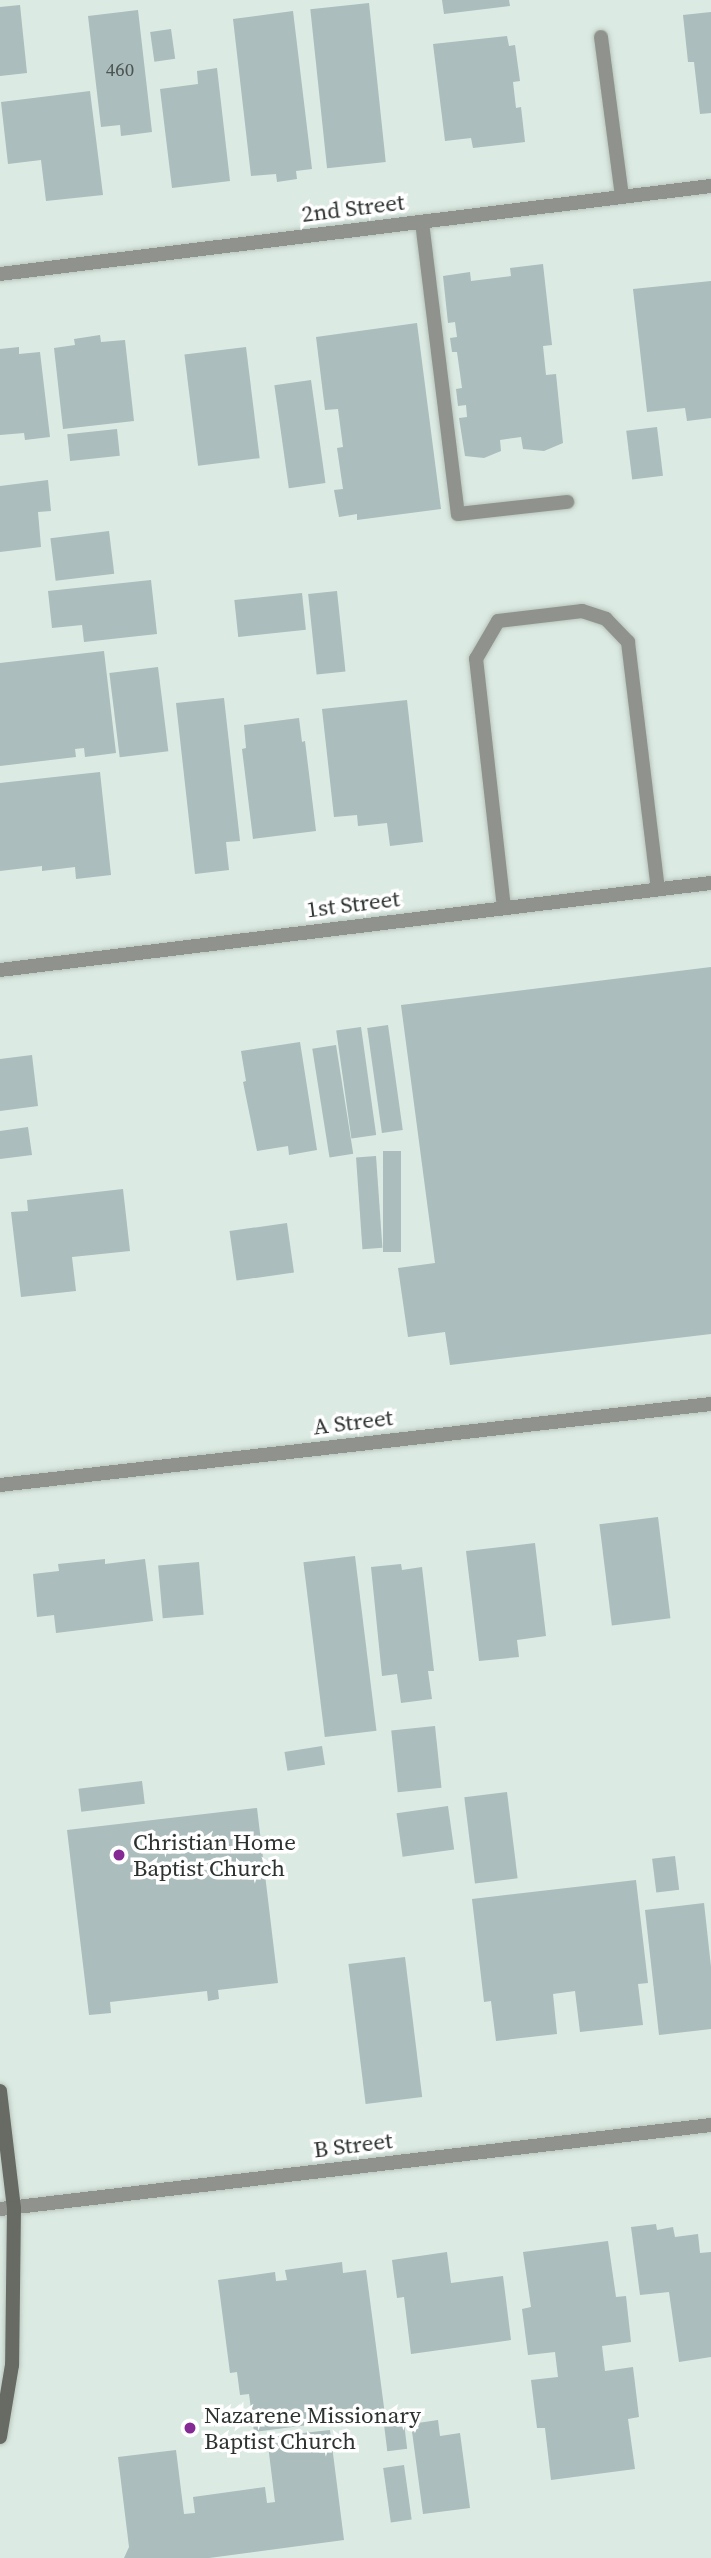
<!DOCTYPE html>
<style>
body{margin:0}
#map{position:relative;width:711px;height:2558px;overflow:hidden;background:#dbeae2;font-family:"Source Serif 4",serif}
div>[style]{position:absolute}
.building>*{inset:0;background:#abbdbc;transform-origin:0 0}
.roads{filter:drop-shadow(0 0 2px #b8c5be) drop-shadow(0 0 2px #b8c5be)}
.lane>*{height:14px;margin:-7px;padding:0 7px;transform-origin:7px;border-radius:7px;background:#90938d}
.street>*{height:14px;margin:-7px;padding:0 7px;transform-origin:7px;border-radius:7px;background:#90938d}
.secondary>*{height:14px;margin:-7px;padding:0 7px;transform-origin:7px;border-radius:7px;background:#676b63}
.dots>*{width:19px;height:19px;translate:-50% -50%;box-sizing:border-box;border:4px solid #fff;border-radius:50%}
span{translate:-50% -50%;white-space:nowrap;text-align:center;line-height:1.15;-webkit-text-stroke:7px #fff;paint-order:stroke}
.number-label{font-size:19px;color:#4c5552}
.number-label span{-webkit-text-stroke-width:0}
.street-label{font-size:23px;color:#2c322f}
.poi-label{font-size:23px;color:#2c322f}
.left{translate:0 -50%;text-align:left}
</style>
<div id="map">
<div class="building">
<i style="clip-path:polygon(442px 0,509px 0,510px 6px,444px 14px)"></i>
<i style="left:369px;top:3px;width:160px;height:59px;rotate:84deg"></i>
<i style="clip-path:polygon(20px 5px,27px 73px,0 76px,0 7px)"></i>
<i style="clip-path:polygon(138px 10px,152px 132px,121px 136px,120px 125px,101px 127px,88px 16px)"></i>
<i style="clip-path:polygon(293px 11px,312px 169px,296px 171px,297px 179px,277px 182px,276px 174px,251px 176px,233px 19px)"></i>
<i style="clip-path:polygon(711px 12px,711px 113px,700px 114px,694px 62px,688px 62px,683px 15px)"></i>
<i style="left:171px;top:29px;width:30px;height:21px;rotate:82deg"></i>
<i style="clip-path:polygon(507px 36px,509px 46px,515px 45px,520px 81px,513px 82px,516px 108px,521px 107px,525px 142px,473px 148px,471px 138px,445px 141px,433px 44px)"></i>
<i style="clip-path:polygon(217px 68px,230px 181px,172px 188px,160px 89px,198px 84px,197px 71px)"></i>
<i style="clip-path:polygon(90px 91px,103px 195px,46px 201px,41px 160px,8px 164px,1px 102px)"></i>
<i style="clip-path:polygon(543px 264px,552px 345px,543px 346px,546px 375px,556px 374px,563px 443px,544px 451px,523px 449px,521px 437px,500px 440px,501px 451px,484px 458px,465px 456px,459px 418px,467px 417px,466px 405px,458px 406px,456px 389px,462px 388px,457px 352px,452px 352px,450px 338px,457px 337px,455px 322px,448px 323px,443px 276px,470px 272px,471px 281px,511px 276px,510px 268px)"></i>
<i style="clip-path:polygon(711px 281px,711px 418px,687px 421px,685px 408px,647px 412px,633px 289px)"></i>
<i style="clip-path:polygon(417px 323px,441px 509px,357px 520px,357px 514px,339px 517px,334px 490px,343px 489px,337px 448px,343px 447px,338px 409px,325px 410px,316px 337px)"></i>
<i style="clip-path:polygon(100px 335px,101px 342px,125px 340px,134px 421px,63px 429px,54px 348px,75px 345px,74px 339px)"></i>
<i style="clip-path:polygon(19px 347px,19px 354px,40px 352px,50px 437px,25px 440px,24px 433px,0 435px,0 349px)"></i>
<i style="left:246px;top:347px;width:112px;height:62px;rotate:83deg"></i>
<i style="left:311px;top:380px;width:104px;height:37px;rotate:82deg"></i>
<i style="left:657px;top:427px;width:49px;height:31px;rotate:83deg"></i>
<i style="left:117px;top:429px;width:27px;height:50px;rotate:84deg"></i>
<i style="clip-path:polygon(48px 480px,51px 511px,38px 512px,41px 547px,0 552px,0 486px)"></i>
<i style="left:109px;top:531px;width:43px;height:59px;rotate:83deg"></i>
<i style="clip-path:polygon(151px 580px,157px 634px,84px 642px,82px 625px,52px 628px,48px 591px)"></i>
<i style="left:337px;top:591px;width:81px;height:29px;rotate:84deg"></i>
<i style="left:302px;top:593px;width:37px;height:68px;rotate:84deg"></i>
<i style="clip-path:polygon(104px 651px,116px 753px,85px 757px,84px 748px,75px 749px,76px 757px,0 766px,0 663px)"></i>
<i style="left:158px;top:667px;width:85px;height:49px;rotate:83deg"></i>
<i style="clip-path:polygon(224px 698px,240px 841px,226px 842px,229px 870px,195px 874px,176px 703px)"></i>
<i style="clip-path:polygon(407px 700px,423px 842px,390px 846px,387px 823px,358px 826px,357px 815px,334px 817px,322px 709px)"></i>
<i style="clip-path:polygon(299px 718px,302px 742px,305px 741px,316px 831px,253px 839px,242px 749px,246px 748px,244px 725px)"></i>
<i style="clip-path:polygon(100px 772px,111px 875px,76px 879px,75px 867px,42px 871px,42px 866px,0 871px,0 783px)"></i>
<i style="clip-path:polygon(711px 967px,711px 1334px,450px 1365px,445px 1332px,408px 1337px,398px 1268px,435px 1263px,401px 1005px)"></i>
<i style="left:388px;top:1025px;width:106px;height:21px;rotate:82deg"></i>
<i style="left:361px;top:1027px;width:109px;height:25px;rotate:82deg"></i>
<i style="clip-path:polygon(300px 1042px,317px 1150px,289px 1155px,288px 1146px,257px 1151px,243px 1082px,246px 1081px,241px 1051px)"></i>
<i style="left:336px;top:1045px;width:110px;height:24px;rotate:81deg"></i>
<i style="clip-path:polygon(32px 1055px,38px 1106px,0 1111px,0 1059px)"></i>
<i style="clip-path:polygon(28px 1127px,32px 1155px,0 1159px,0 1131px)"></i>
<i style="left:383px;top:1151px;width:18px;height:101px"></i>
<i style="left:376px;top:1156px;width:92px;height:20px;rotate:86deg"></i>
<i style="clip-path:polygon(123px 1189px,130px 1251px,72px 1257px,76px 1291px,21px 1297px,11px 1212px,28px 1211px,27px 1200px)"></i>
<i style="left:287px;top:1223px;width:50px;height:58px;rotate:82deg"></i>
<i style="left:658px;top:1517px;width:102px;height:59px;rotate:83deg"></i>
<i style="clip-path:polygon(535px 1543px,546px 1636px,517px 1640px,519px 1657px,479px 1661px,466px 1551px)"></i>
<i style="left:355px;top:1556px;width:176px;height:52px;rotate:83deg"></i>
<i style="clip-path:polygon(105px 1559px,105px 1564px,145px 1559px,153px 1621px,56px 1633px,54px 1615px,37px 1617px,33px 1574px,59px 1571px,58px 1564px)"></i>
<i style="left:199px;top:1562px;width:53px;height:41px;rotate:85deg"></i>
<i style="clip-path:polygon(401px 1564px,402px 1570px,422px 1567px,434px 1671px,428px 1671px,432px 1699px,401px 1703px,397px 1674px,382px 1676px,371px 1567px)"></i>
<i style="left:435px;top:1726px;width:62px;height:44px;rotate:84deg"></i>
<i style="left:322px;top:1746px;width:19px;height:38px;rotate:81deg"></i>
<i style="left:142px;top:1781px;width:23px;height:64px;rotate:83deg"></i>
<i style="left:507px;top:1792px;width:87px;height:43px;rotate:83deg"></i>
<i style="left:448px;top:1806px;width:44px;height:52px;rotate:82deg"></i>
<i style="clip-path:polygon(257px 1808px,278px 1983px,218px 1990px,219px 1999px,208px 2001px,207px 1991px,110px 2002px,111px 2013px,89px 2015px,67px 1830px)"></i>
<i style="left:675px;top:1856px;width:34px;height:23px;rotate:83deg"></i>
<i style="clip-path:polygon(636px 1880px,648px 1983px,638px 1984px,643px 2025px,580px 2032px,575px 1991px,553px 1994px,557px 2034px,496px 2041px,491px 2001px,484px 2002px,472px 1899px)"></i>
<i style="clip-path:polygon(704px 1903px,711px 1967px,711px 2029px,659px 2035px,645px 1910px)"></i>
<i style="left:405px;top:1957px;width:141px;height:57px;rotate:83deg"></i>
<i style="clip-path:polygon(656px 2224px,657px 2230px,673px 2227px,675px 2237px,698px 2234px,700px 2253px,711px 2252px,711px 2357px,679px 2362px,669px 2292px,640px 2295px,631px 2227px)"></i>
<i style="clip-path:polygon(608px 2241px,616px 2297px,626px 2296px,631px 2342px,602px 2346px,605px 2371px,633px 2367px,639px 2417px,628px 2419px,635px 2469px,551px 2480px,545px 2428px,537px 2428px,531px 2380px,558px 2377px,555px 2352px,528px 2355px,522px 2309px,531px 2307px,523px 2252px)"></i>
<i style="clip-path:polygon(447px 2252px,451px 2283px,503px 2276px,511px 2340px,411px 2354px,404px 2297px,397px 2298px,392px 2260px)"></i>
<i style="clip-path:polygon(342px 2262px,343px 2273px,366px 2270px,385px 2415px,254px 2432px,249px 2394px,240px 2395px,237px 2372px,230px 2373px,218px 2280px,275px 2272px,276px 2281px,287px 2280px,285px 2270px)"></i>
<i style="clip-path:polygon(438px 2420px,440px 2436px,460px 2433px,470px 2508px,423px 2514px,411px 2424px)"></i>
<i style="left:404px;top:2423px;width:26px;height:20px;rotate:83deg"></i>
<i style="clip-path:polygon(330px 2430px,344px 2540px,209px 2558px,124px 2558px,129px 2547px,118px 2457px,176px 2450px,184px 2514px,195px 2513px,193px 2497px,265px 2487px,267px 2503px,275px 2502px,267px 2437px)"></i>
<i style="left:404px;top:2465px;width:55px;height:21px;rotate:82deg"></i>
</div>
<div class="roads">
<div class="lane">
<i style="left:601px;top:37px;width:161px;rotate:82.5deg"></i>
<i style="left:422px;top:222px;width:294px;rotate:83deg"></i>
<i style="left:458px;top:514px;width:110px;rotate:-6.3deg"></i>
<i style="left:504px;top:908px;width:251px;rotate:-96.4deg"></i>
<i style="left:476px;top:659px;width:44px;rotate:-59.9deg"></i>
<i style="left:498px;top:621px;width:85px;rotate:-6.8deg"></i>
<i style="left:582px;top:611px;width:25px;rotate:18deg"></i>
<i style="left:606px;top:619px;width:32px;rotate:46deg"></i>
<i style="left:628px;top:642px;width:249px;rotate:83.1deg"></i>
</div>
<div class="street">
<i style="left:0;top:274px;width:716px;rotate:-7.06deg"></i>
<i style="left:0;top:970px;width:716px;rotate:-6.98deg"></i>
<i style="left:0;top:1485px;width:716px;rotate:-6.5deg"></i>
<i style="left:0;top:2209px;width:716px;rotate:-6.74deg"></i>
</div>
<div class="secondary">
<i style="left:0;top:2091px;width:118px;rotate:83.2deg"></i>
<i style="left:14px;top:2208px;width:157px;rotate:90.7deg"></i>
<i style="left:12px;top:2365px;width:73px;rotate:99.5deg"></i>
</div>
</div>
<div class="dots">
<i style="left:119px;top:1855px;background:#852a95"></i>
<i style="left:190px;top:2428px;background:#852a95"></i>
</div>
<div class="number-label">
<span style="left:120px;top:70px">460</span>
</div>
<div class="street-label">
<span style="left:353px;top:208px;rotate:-7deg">2nd Street</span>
<span style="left:353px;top:904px;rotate:-7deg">1st Street</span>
<span style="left:353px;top:1422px;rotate:-7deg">A Street</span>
<span style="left:353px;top:2145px;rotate:-7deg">B Street</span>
</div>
<div class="poi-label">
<span class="left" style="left:133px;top:1855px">Christian Home<br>Baptist Church</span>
<span class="left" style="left:204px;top:2428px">Nazarene Missionary<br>Baptist Church</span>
</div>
</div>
